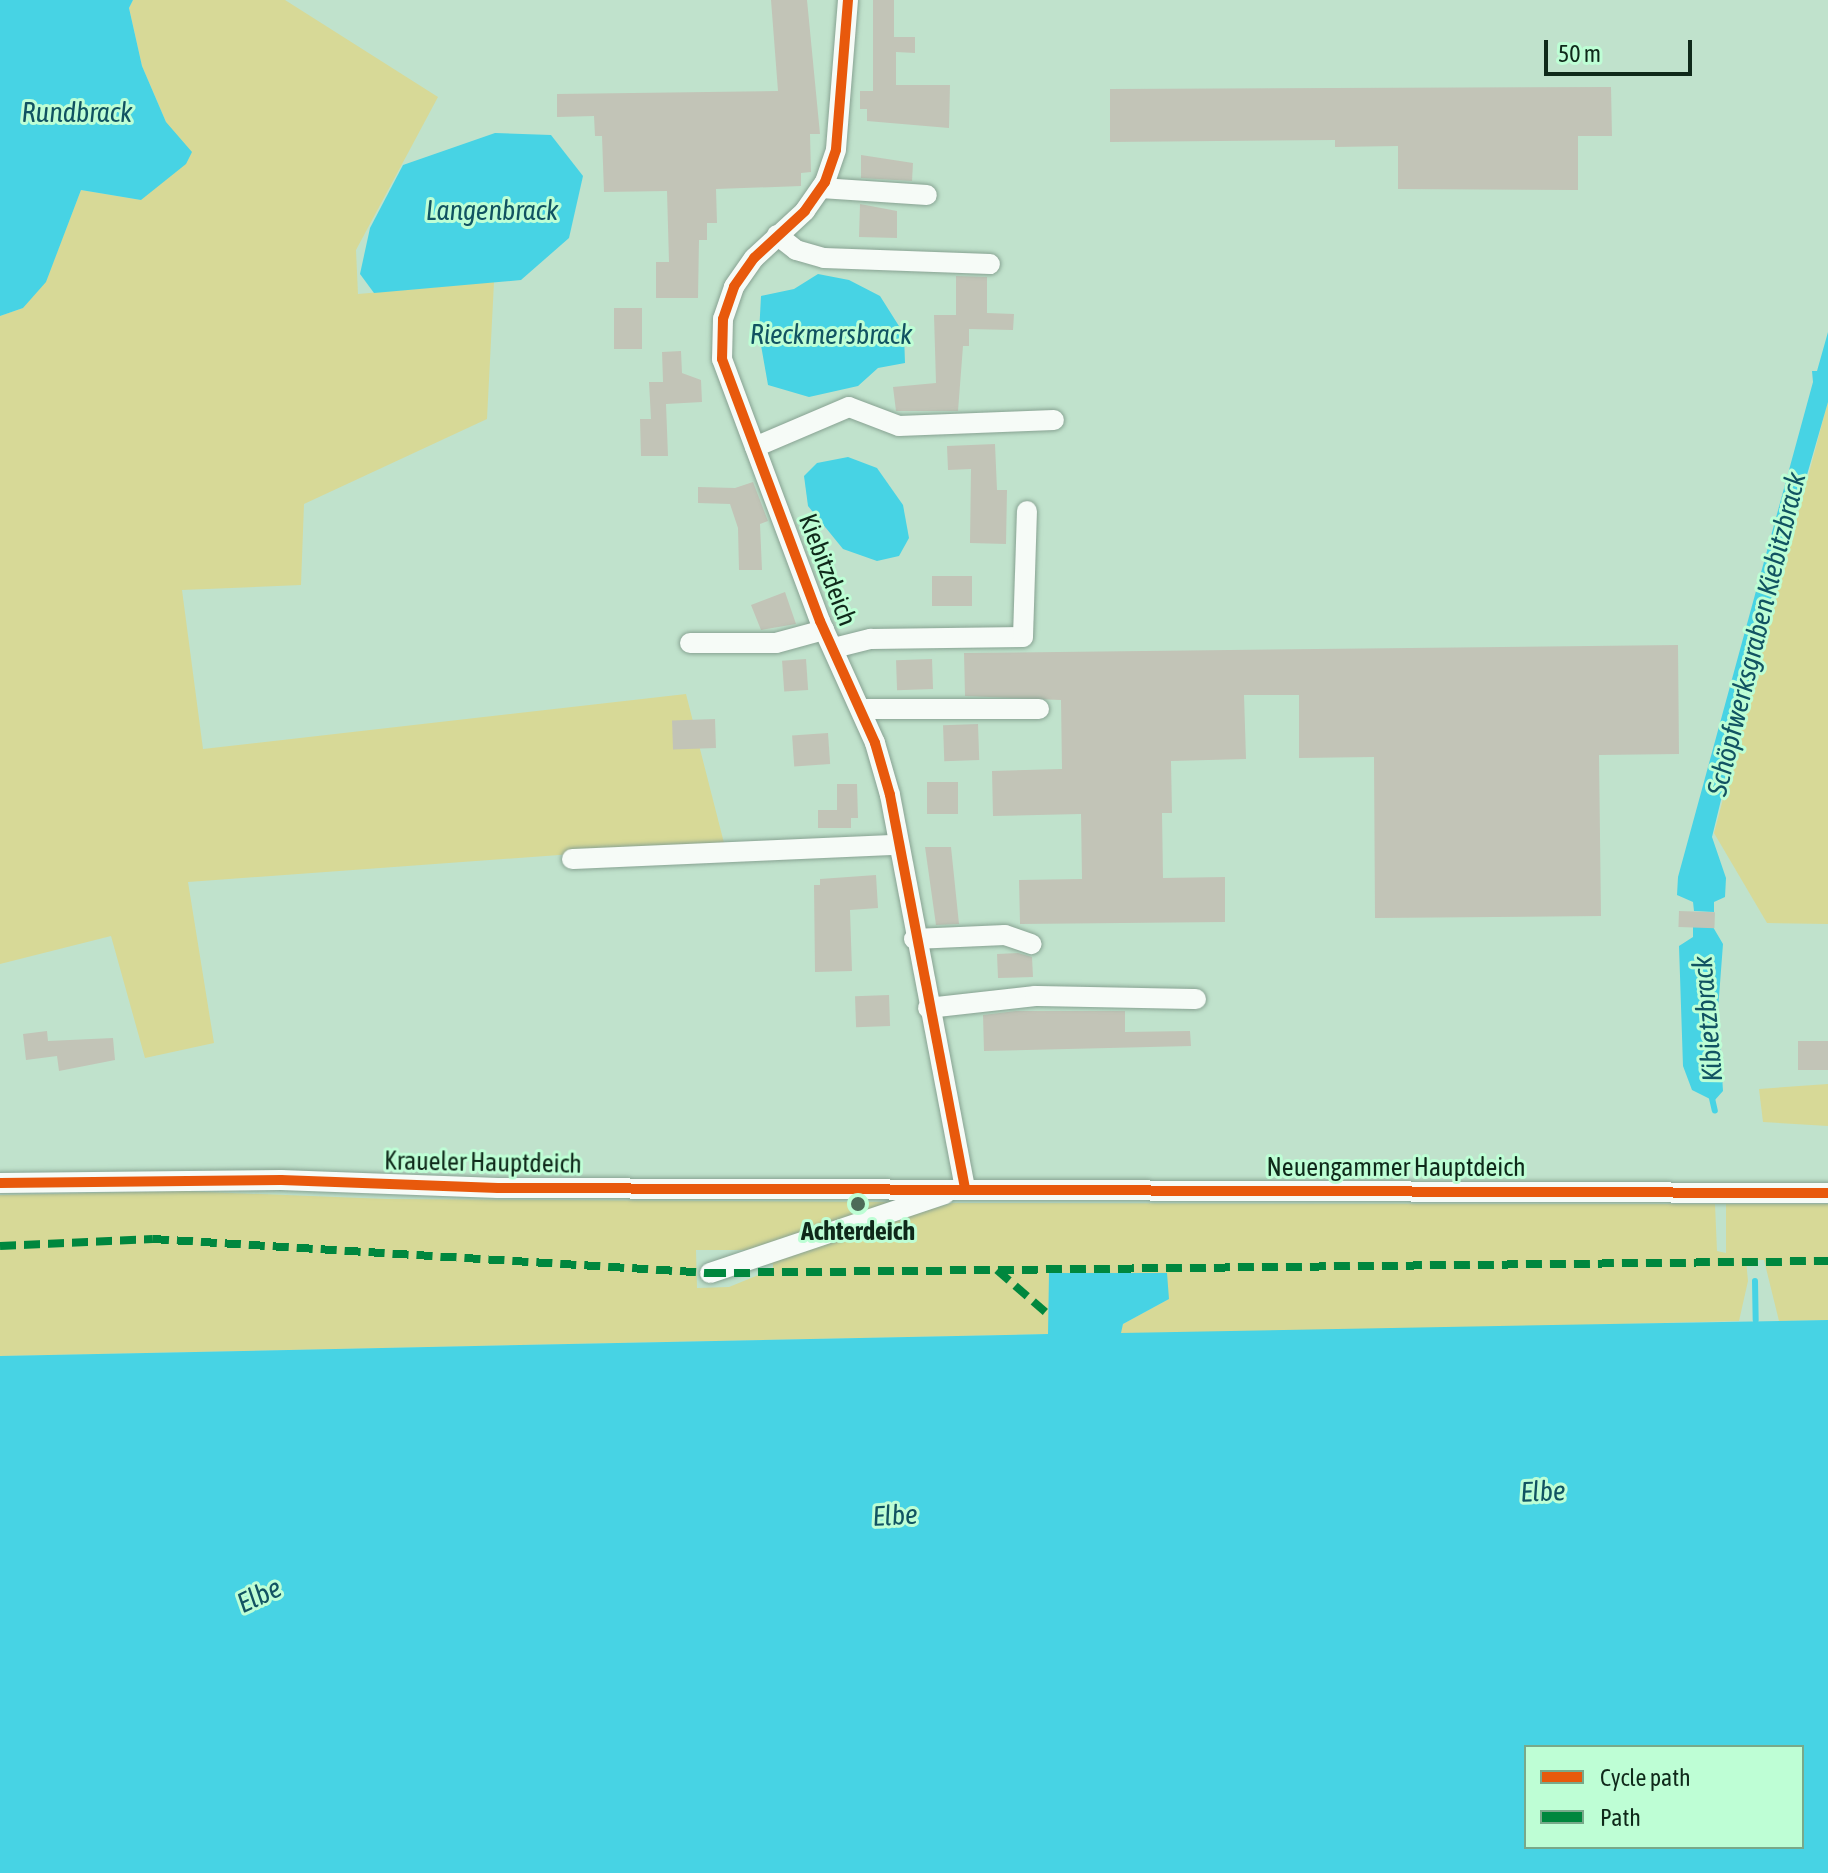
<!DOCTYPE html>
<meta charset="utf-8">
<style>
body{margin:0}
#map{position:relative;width:1828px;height:1873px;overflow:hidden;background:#c0e2cc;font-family:"Asap Condensed",sans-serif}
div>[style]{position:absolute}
.green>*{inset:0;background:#d7d997}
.water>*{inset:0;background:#47d3e4}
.stream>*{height:6px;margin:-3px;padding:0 3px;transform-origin:3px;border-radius:3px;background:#47d3e4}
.building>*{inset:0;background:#c2c4b7;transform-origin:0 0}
.roads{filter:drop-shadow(0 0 2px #87a292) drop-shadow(0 0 2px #87a292)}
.minor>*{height:20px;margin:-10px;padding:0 10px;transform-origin:10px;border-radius:10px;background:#f6fbf7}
.quiet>*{height:8px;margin-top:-4px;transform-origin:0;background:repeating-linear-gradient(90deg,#00873e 0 16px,transparent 0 24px)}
.cycleway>*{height:10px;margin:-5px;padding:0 5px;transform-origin:5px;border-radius:5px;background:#e8590c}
.dots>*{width:22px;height:22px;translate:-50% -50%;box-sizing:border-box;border:4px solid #befed5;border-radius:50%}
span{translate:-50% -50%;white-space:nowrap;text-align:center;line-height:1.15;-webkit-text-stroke:6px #befed5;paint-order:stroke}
.street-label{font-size:26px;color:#0f291a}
.poi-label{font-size:26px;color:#0f291a;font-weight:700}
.water-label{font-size:28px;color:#115362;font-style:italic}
.legend{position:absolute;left:1524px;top:1745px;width:280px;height:104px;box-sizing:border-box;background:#befed5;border:2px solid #78a98a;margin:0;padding:10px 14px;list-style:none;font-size:24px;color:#0f291a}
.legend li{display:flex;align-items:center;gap:16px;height:40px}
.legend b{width:40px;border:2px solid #78a98a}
.scale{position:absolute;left:1544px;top:40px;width:148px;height:36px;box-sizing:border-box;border:4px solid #0f291a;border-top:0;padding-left:10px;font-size:24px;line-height:28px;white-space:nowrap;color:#0f291a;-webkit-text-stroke:6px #befed5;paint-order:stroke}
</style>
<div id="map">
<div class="green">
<i style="clip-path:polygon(133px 0,285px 0,438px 97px,356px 250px,358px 294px,494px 282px,487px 419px,304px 504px,301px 585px,182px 590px,203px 749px,686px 694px,724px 843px,188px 882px,214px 1043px,145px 1058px,111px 936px,0 964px,0 316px,23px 308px,46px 281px,81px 190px,141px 200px,166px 122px,142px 66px,129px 8px)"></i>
<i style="clip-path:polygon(1828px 401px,1828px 924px,1767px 923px,1714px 833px)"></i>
<i style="clip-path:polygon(1828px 1084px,1828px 1126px,1763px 1122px,1759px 1089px)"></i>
<i style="clip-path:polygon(182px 1191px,387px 1199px,908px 1202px,748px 1250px,696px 1250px,697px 1288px,729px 1287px,773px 1269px,773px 1264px,752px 1263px,952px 1203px,1715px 1204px,1717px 1251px,1726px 1253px,1726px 1204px,1828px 1204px,1828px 1320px,1779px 1321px,1764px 1260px,1746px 1260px,1748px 1281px,1739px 1321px,1318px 1332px,1120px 1333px,1123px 1324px,1169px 1299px,1049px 1273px,1049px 1334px,0 1356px,0 1195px)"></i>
</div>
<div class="water">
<i style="clip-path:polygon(0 0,133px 0,129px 8px,142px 66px,166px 122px,192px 152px,186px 164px,141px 200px,81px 190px,46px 282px,23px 308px,0 316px)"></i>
<i style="clip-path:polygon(495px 133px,551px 135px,583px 176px,569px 238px,521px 280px,374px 293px,360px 274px,370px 228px,403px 165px)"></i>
<i style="clip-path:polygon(818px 274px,849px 280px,880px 296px,904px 334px,905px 363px,878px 368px,858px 386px,809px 397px,768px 385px,759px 334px,761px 296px,794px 289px)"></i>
<i style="clip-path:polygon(1828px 332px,1828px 402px,1762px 631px,1712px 837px,1726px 878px,1725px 897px,1714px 902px,1714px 912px,1694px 911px,1693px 902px,1677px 895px,1678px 877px,1813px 382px,1812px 371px,1817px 371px)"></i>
<i style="clip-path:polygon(848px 457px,877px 468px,903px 505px,909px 538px,899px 556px,877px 561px,843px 549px,808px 506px,804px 476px,817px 463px)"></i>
<i style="clip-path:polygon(1693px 927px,1713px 927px,1723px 944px,1718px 1010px,1723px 1091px,1714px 1101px,1692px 1090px,1683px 1066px,1679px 946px,1693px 937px)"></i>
<i style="clip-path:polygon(evenodd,1049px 1273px,1167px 1273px,1169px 1299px,1123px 1324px,1121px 1333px,1828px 1320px,1828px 1873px,0 1873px,0 1356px,1048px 1334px,1049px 1273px,1526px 1747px,1802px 1747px,1802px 1847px,1526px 1847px,1526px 1747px)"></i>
</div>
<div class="stream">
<i style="left:1711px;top:1094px;width:17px;rotate:77deg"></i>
<i style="left:1755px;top:1281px;width:39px;rotate:89deg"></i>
</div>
<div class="building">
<i style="clip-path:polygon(771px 0,807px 0,820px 134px,810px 134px,811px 172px,801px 173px,801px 186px,716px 189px,717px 223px,707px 223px,707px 240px,699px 240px,698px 298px,656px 298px,656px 262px,669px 262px,667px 191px,604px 192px,602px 136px,595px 136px,594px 116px,557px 117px,557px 94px,778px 91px)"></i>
<i style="clip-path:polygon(873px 0,894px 0,894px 37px,915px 37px,915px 53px,896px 52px,896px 85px,950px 85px,949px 128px,867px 121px,867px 109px,860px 109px,860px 91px,873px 91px)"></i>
<i style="clip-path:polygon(1611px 87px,1612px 136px,1578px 136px,1578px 190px,1398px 189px,1398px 146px,1335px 147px,1335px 140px,1110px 142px,1110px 89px)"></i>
<i style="clip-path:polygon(861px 155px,913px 163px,912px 181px,861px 178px)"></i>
<i style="clip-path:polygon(860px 204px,897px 211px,897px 238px,859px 237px)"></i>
<i style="clip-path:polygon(956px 276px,987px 277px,987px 313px,1014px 314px,1013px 330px,969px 329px,969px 346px,963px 346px,958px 411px,896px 411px,893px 387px,936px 383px,934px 315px,956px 315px)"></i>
<i style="left:614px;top:308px;width:28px;height:41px"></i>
<i style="clip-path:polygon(681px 351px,682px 373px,701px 380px,702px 402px,666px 404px,668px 456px,641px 456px,640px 419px,651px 419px,649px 382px,663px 382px,662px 352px)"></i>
<i style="clip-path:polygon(995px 444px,997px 490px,1007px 490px,1006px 544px,970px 543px,971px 469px,948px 470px,947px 446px)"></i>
<i style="clip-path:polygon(753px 482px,768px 521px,760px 524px,762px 570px,739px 570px,738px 528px,730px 504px,698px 503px,698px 487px,735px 488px)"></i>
<i style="left:932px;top:576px;width:40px;height:30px"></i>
<i style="clip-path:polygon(785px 592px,796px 624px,761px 630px,751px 605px)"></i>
<i style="clip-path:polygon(1678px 645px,1679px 754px,1599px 755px,1601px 916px,1375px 918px,1374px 757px,1299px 758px,1299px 695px,1244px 695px,1246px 759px,1171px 761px,1172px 813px,1162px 813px,1163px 878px,1225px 877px,1225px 922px,1020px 924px,1019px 880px,1082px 879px,1081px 814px,993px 816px,992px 771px,1062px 769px,1061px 700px,965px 696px,964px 653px)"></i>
<i style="left:806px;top:659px;width:31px;height:24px;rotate:86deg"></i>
<i style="left:932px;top:659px;width:30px;height:36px;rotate:88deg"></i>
<i style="left:715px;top:719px;width:29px;height:43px;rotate:88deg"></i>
<i style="left:978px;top:724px;width:36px;height:35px;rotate:88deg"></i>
<i style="left:828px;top:733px;width:31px;height:36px;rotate:86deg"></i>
<i style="left:927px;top:782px;width:31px;height:32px"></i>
<i style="clip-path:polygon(837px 784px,857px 784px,858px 818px,851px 818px,851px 828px,818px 828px,818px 810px,837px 810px)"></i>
<i style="clip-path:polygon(925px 847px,951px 847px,959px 924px,936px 925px)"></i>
<i style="clip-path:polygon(876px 875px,878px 908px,850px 910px,852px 971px,815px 972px,814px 885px,820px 885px,820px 879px)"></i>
<i style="left:1679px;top:911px;width:36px;height:16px;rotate:2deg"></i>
<i style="clip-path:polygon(1018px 953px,1032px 957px,1033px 977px,998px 978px,997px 954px)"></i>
<i style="left:889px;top:995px;width:31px;height:34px;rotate:88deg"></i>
<i style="clip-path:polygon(1016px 1011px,1125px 1011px,1125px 1032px,1190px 1031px,1191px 1046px,984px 1051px,983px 1015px)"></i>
<i style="clip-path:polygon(47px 1031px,48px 1041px,113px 1038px,115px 1060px,59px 1071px,57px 1056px,26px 1060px,23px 1034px)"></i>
<i style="left:1828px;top:1041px;width:29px;height:30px;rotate:90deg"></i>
</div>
<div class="roads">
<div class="minor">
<i style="left:848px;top:0;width:150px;rotate:94.6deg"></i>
<i style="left:836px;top:150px;width:34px;rotate:109deg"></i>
<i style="left:825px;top:182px;width:35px;rotate:125deg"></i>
<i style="left:805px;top:211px;width:69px;rotate:137.3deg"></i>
<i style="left:754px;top:258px;width:35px;rotate:125deg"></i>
<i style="left:734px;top:287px;width:34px;rotate:109deg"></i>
<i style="left:723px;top:319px;width:40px;rotate:91.4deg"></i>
<i style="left:722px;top:359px;width:280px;rotate:69.5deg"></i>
<i style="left:820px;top:621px;width:134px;rotate:65.7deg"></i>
<i style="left:875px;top:743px;width:54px;rotate:73.9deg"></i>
<i style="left:890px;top:795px;width:400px;rotate:79.2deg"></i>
<i style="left:821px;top:188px;width:106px;rotate:3.8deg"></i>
<i style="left:777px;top:235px;width:24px;rotate:38deg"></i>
<i style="left:796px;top:250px;width:29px;rotate:16deg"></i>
<i style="left:824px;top:258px;width:166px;rotate:2.1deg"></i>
<i style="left:755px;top:447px;width:102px;rotate:-23.1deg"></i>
<i style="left:849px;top:407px;width:53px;rotate:20.8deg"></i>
<i style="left:899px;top:426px;width:155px;rotate:-2.2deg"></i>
<i style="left:690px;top:643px;width:86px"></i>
<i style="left:776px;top:643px;width:50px;rotate:-15.2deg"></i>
<i style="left:834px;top:648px;width:38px;rotate:-14deg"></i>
<i style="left:871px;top:639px;width:152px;rotate:-0.8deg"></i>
<i style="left:1023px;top:637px;width:126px;rotate:-88.2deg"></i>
<i style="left:863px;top:709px;width:176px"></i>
<i style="left:572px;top:859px;width:327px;rotate:-2.5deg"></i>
<i style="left:914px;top:939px;width:91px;rotate:-2.5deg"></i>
<i style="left:1005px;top:935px;width:28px;rotate:19deg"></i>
<i style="left:928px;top:1008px;width:108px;rotate:-6.4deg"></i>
<i style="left:1035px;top:996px;width:161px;rotate:1.1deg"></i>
<i style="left:0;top:1183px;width:281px;rotate:-0.6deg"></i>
<i style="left:281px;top:1180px;width:217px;rotate:2.1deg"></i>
<i style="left:498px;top:1188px;width:1330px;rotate:0.22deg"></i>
<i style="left:710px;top:1273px;width:248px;rotate:-18.6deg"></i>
</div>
</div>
<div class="quiet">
<i style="left:0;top:1246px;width:153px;rotate:-2.6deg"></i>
<i style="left:153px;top:1239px;width:558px;rotate:3.49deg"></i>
<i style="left:710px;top:1273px;width:1118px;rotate:-0.61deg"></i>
<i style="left:997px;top:1270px;width:69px;rotate:40.9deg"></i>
</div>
<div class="cycleway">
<i style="left:848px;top:0;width:150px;rotate:94.6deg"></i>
<i style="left:836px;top:150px;width:34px;rotate:109deg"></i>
<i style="left:825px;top:182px;width:35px;rotate:125deg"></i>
<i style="left:805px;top:211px;width:69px;rotate:137.3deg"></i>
<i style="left:754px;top:258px;width:35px;rotate:125deg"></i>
<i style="left:734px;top:287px;width:34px;rotate:109deg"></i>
<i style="left:723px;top:319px;width:40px;rotate:91.4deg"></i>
<i style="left:722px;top:359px;width:280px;rotate:69.5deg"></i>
<i style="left:820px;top:621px;width:134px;rotate:65.7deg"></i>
<i style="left:875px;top:743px;width:54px;rotate:73.9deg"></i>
<i style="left:890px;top:795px;width:400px;rotate:79.2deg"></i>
<i style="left:0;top:1183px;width:281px;rotate:-0.6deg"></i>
<i style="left:281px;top:1180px;width:217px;rotate:2.1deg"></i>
<i style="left:498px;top:1188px;width:1330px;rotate:0.22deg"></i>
</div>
<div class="dots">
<i style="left:858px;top:1204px;background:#4d6a58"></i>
</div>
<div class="street-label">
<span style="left:827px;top:570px;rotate:69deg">Kiebitzdeich</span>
<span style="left:483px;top:1163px;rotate:1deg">Kraueler Hauptdeich</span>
<span style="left:1396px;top:1168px">Neuengammer Hauptdeich</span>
</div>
<div class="poi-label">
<span style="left:858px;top:1232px">Achterdeich</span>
</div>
<div class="water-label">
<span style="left:77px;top:112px">Rundbrack</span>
<span style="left:492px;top:210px">Langenbrack</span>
<span style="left:831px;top:334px">Rieckmersbrack</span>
<span style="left:1756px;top:634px;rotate:-76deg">Schöpfwerksgraben Kiebitzbrack</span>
<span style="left:1707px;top:1019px;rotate:-95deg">Kibietzbrack</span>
<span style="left:1543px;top:1491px;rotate:-2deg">Elbe</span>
<span style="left:895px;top:1515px;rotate:-3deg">Elbe</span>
<span style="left:259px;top:1595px;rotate:-25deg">Elbe</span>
</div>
<ul class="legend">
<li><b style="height:10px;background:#e8590c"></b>Cycle path</li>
<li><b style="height:10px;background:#00873e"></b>Path</li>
</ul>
<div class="scale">50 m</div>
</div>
